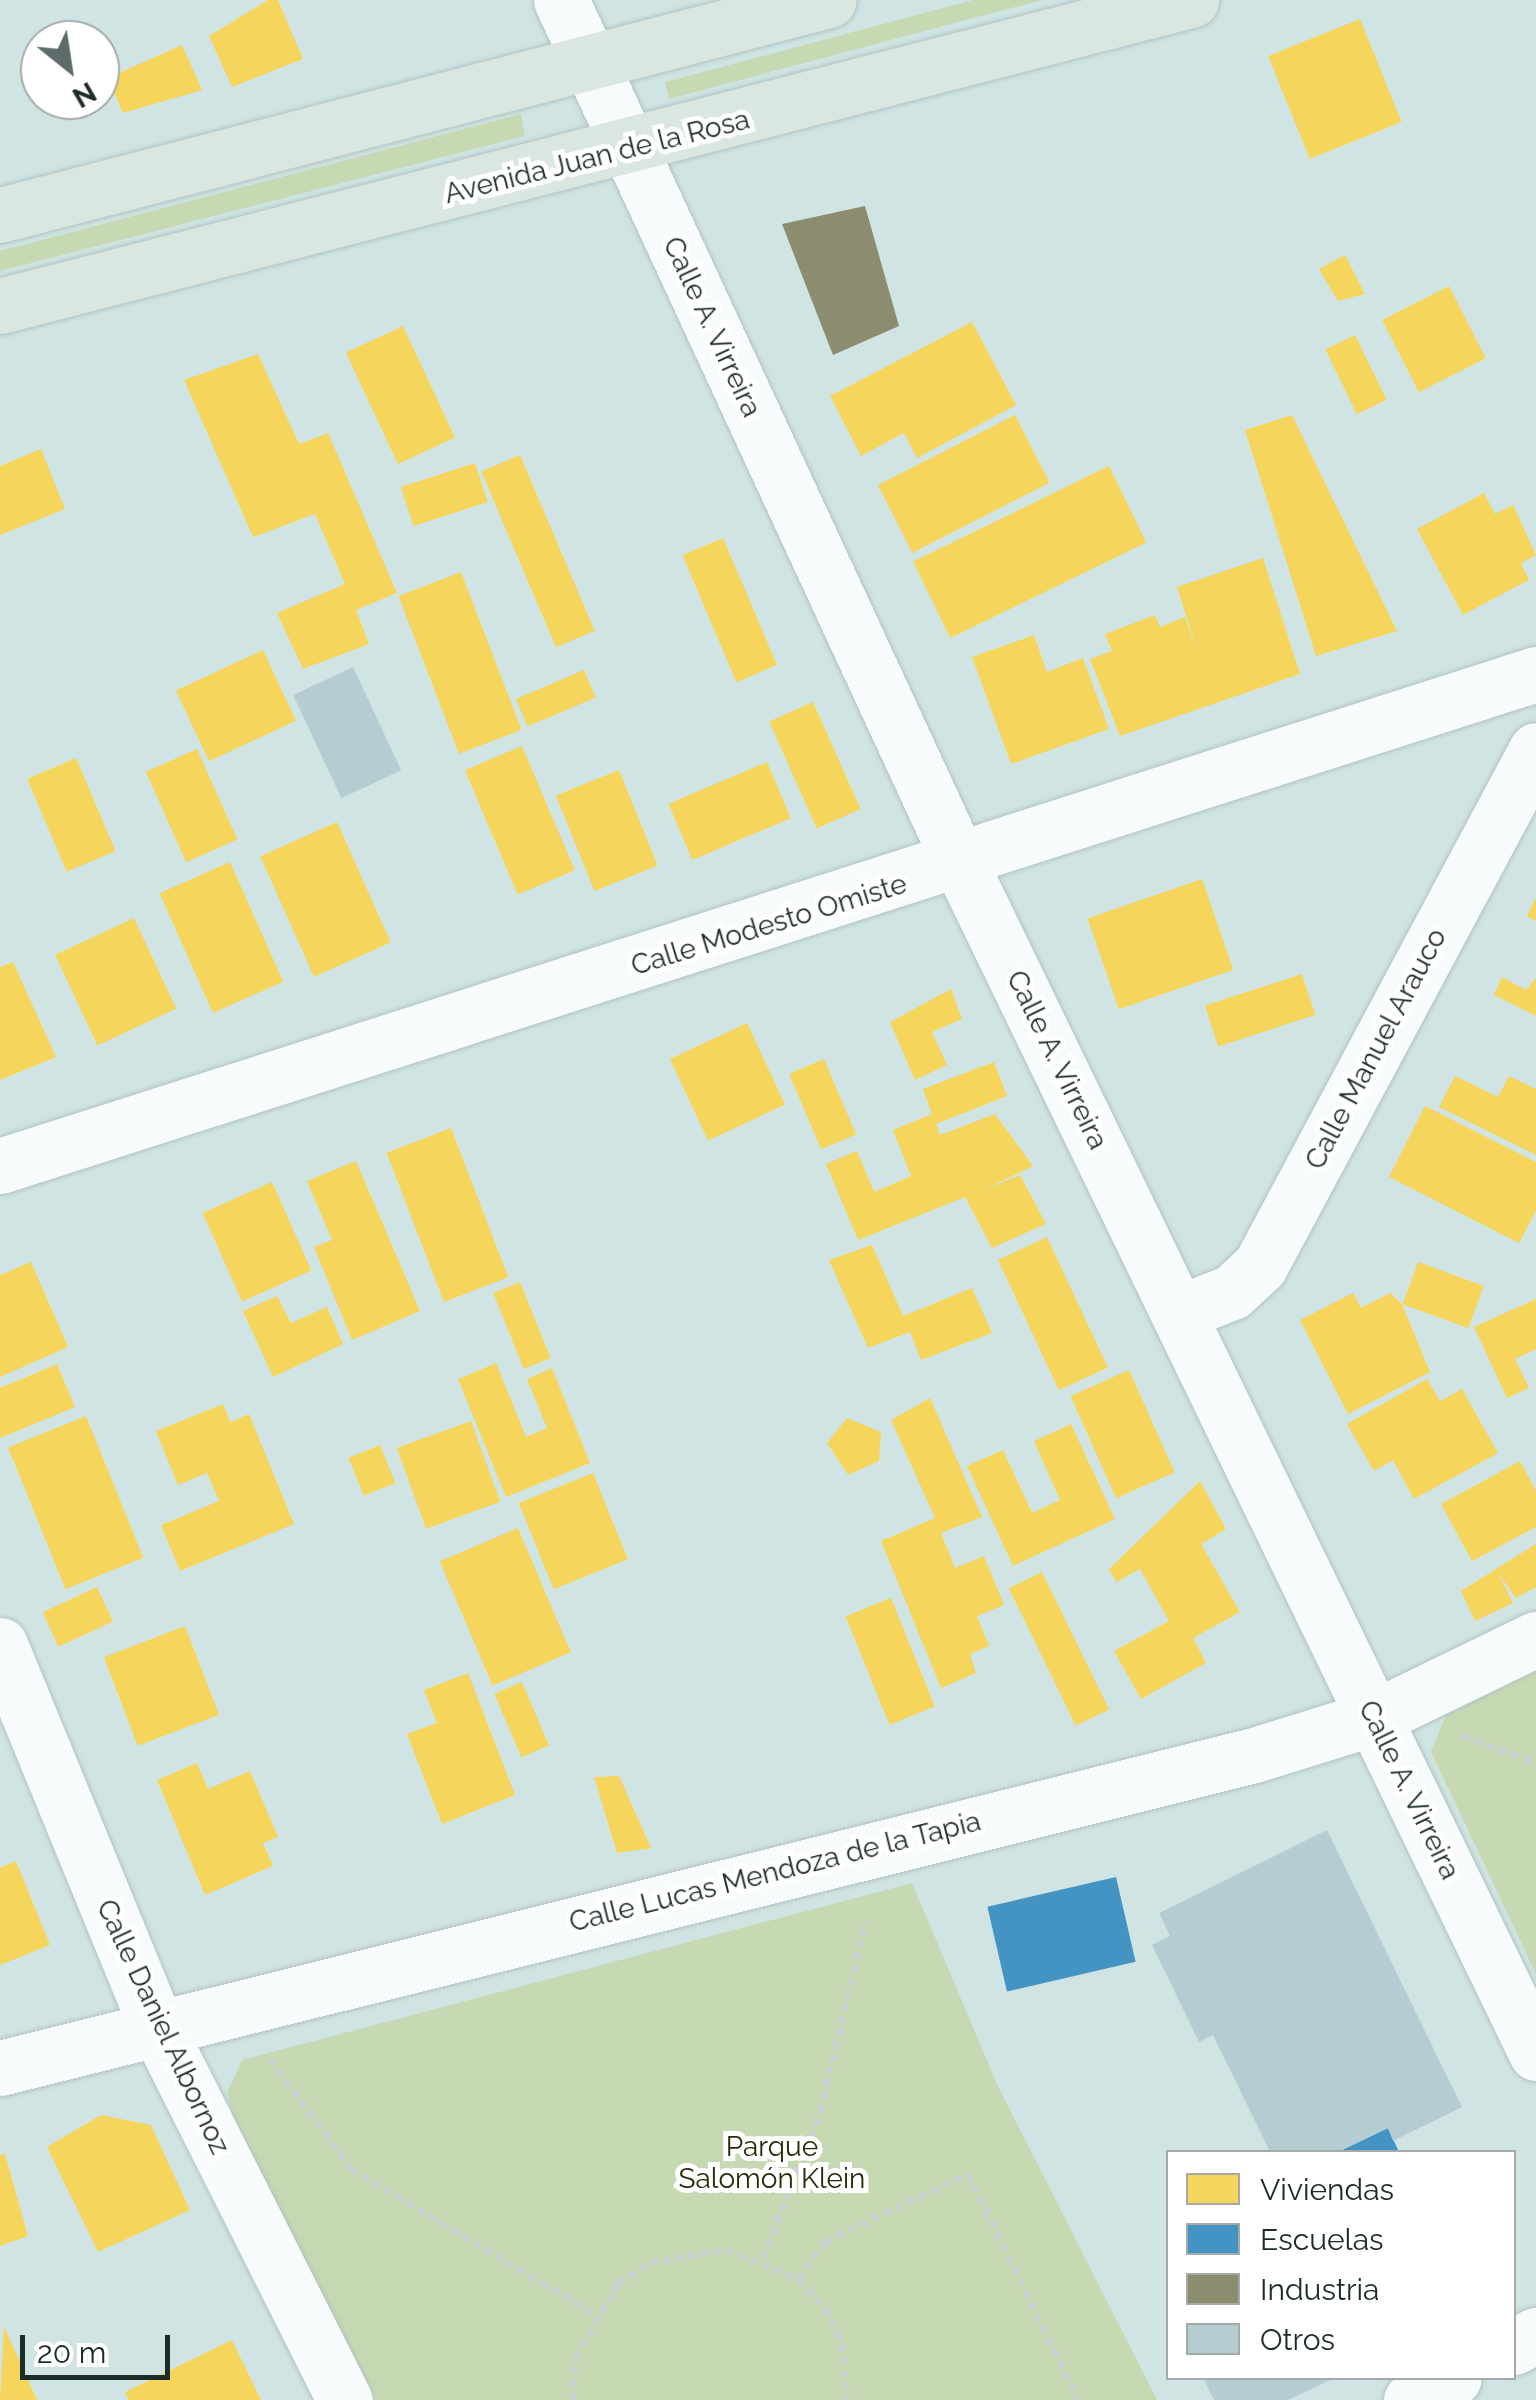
<!DOCTYPE html>
<meta charset="utf-8">
<style>
body{margin:0}
#map{position:relative;width:1536px;height:2400px;overflow:hidden;background:#d0e5e3;font-family:Raleway,sans-serif}
div>[style]{position:absolute}
.green>*{inset:0;background:#c6d9b3}
.homes>*{inset:0;background:#f6d55c;transform-origin:0 0}
.schools>*{inset:0;background:#4393c3;transform-origin:0 0}
.industry>*{inset:0;background:#8c8c6e}
.building>*{inset:0;background:#b5cdd2;transform-origin:0 0}
.path>*{height:6px;margin-top:-3px;transform-origin:0;background:repeating-linear-gradient(90deg,#cbd1d0 0 8px,transparent 0 13px)}
.roads{filter:drop-shadow(0 0 2px #b1c2c1) drop-shadow(0 0 2px #b1c2c1)}
.minor>*{height:55px;margin:-27.5px;padding:0 27.5px;transform-origin:27.5px;border-radius:27.5px;background:#f8fbfb}
.major>*{height:55px;margin:-27.5px;padding:0 27.5px;transform-origin:27.5px;border-radius:27.5px;background:#dae6e0}
span{translate:-50% -50%;white-space:nowrap;text-align:center;line-height:1.15;-webkit-text-stroke:10px #fff;paint-order:stroke}
.street-label{font-size:28px;color:#1d2b29}
.park-label{font-size:28px;color:#262d08}
.legend{position:absolute;left:1166px;top:2150px;width:350px;height:230px;box-sizing:border-box;background:#fff;border:2px solid #a5aaa9;margin:0;padding:12px 18px;list-style:none;font-size:30px;color:#1d2b29}
.legend li{display:flex;align-items:center;gap:20px;height:50px}
.legend b{width:50px;border:2px solid #a5aaa9}
.north{position:absolute;left:20px;top:20px;width:100px;height:100px;box-sizing:border-box;background:#fff;border:2px solid #a5aaa9;border-radius:50%;rotate:150deg;font-size:28px;font-weight:700;line-height:40px;text-align:center;color:#1d2b29}
.north::after{content:'';display:block;margin:auto;width:35px;height:45px;background:#5c6c6a;clip-path:polygon(50% 0,100% 100%,50% 72%,0 100%)}
.scale{position:absolute;left:20px;top:2335px;width:150px;height:45px;box-sizing:border-box;border:5px solid #1d2b29;border-top:0;padding-left:12px;font-size:30px;line-height:35px;white-space:nowrap;color:#1d2b29;-webkit-text-stroke:8px #fff;paint-order:stroke}
</style>
<div id="map">
<div class="green">
<i style="clip-path:polygon(973px 0,1042px 0,669px 99px,665px 82px)"></i>
<i style="clip-path:polygon(521px 114px,525px 136px,0 271px,0 251px)"></i>
<i style="clip-path:polygon(1536px 1671px,1536px 1974px,1431px 1752px,1446px 1715px)"></i>
<i style="clip-path:polygon(912px 1883px,997px 2084px,1157px 2400px,375px 2400px,232px 2113px,227px 2093px,242px 2060px)"></i>
</div>
<div class="homes">
<i style="clip-path:polygon(268px 0,278px 0,303px 59px,232px 87px,209px 36px)"></i>
<i style="left:1360px;top:19px;width:111px;height:99px;rotate:68deg"></i>
<i style="clip-path:polygon(182px 45px,202px 90px,123px 113px,108px 78px)"></i>
<i style="clip-path:polygon(1345px 255px,1365px 294px,1338px 301px,1319px 269px)"></i>
<i style="left:1449px;top:286px;width:81px;height:75px;rotate:63deg"></i>
<i style="clip-path:polygon(972px 322px,1016px 405px,917px 458px,904px 433px,861px 456px,830px 396px)"></i>
<i style="left:403px;top:326px;width:123px;height:63px;rotate:65deg"></i>
<i style="left:1355px;top:335px;width:72px;height:33px;rotate:64deg"></i>
<i style="clip-path:polygon(258px 354px,299px 444px,328px 433px,397px 593px,356px 610px,369px 644px,303px 669px,277px 613px,345px 584px,315px 514px,253px 537px,184px 380px)"></i>
<i style="left:1015px;top:415px;width:76px;height:154px;rotate:63deg"></i>
<i style="clip-path:polygon(1292px 415px,1397px 631px,1316px 656px,1245px 430px)"></i>
<i style="clip-path:polygon(41px 449px,65px 509px,0 535px,0 466px)"></i>
<i style="left:520px;top:455px;width:191px;height:42px;rotate:67deg"></i>
<i style="left:475px;top:463px;width:41px;height:78px;rotate:72deg"></i>
<i style="left:1109px;top:466px;width:85px;height:218px;rotate:64deg"></i>
<i style="clip-path:polygon(1484px 493px,1495px 514px,1513px 505px,1536px 555px,1521px 563px,1529px 580px,1463px 615px,1417px 529px)"></i>
<i style="left:723px;top:538px;width:138px;height:44px;rotate:67deg"></i>
<i style="clip-path:polygon(1263px 558px,1300px 674px,1120px 736px,1090px 659px,1112px 651px,1105px 634px,1155px 615px,1160px 627px,1185px 617px,1199px 656px,1177px 587px)"></i>
<i style="left:461px;top:572px;width:169px;height:67px;rotate:69deg"></i>
<i style="clip-path:polygon(1034px 635px,1047px 672px,1083px 658px,1109px 729px,1011px 764px,972px 657px)"></i>
<i style="left:263px;top:650px;width:78px;height:96px;rotate:65deg"></i>
<i style="left:584px;top:670px;width:30px;height:74px;rotate:67deg"></i>
<i style="left:813px;top:702px;width:117px;height:48px;rotate:66deg"></i>
<i style="left:522px;top:746px;width:135px;height:62px;rotate:67deg"></i>
<i style="left:197px;top:749px;width:99px;height:56px;rotate:66deg"></i>
<i style="left:76px;top:758px;width:101px;height:53px;rotate:67deg"></i>
<i style="left:767px;top:762px;width:61px;height:107px;rotate:67deg"></i>
<i style="left:619px;top:770px;width:103px;height:68px;rotate:68deg"></i>
<i style="left:337px;top:822px;width:132px;height:84px;rotate:66deg"></i>
<i style="left:230px;top:862px;width:131px;height:77px;rotate:66deg"></i>
<i style="left:1202px;top:879px;width:96px;height:121px;rotate:71deg"></i>
<i style="clip-path:polygon(1536px 898px,1536px 921px,1527px 916px)"></i>
<i style="left:134px;top:918px;width:100px;height:87px;rotate:65deg"></i>
<i style="clip-path:polygon(13px 962px,56px 1057px,0 1080px,0 967px)"></i>
<i style="left:1302px;top:974px;width:43px;height:102px;rotate:72deg"></i>
<i style="clip-path:polygon(1502px 977px,1526px 990px,1536px 978px,1536px 1016px,1494px 995px)"></i>
<i style="clip-path:polygon(951px 989px,962px 1019px,932px 1032px,947px 1065px,915px 1080px,890px 1022px)"></i>
<i style="left:747px;top:1023px;width:90px;height:85px;rotate:65deg"></i>
<i style="left:824px;top:1059px;width:82px;height:38px;rotate:67deg"></i>
<i style="clip-path:polygon(994px 1062px,1007px 1096px,936px 1124px,940px 1135px,995px 1114px,1033px 1166px,981px 1191px,1020px 1175px,1046px 1224px,992px 1248px,965px 1197px,858px 1240px,826px 1164px,857px 1151px,874px 1192px,911px 1176px,893px 1130px,932px 1114px,923px 1089px)"></i>
<i style="clip-path:polygon(1455px 1076px,1498px 1097px,1509px 1076px,1536px 1089px,1536px 1155px,1439px 1107px)"></i>
<i style="clip-path:polygon(1425px 1106px,1536px 1162px,1536px 1211px,1519px 1243px,1389px 1177px)"></i>
<i style="left:451px;top:1128px;width:160px;height:69px;rotate:69deg"></i>
<i style="clip-path:polygon(356px 1161px,420px 1311px,352px 1340px,314px 1247px,332px 1240px,307px 1181px)"></i>
<i style="left:272px;top:1182px;width:97px;height:76px;rotate:66deg"></i>
<i style="left:1047px;top:1237px;width:144px;height:54px;rotate:65deg"></i>
<i style="clip-path:polygon(872px 1245px,903px 1316px,972px 1288px,992px 1333px,921px 1360px,910px 1332px,868px 1348px,829px 1260px)"></i>
<i style="clip-path:polygon(31px 1262px,68px 1347px,0 1377px,0 1275px)"></i>
<i style="left:1418px;top:1262px;width:70px;height:45px;rotate:20deg"></i>
<i style="left:520px;top:1282px;width:82px;height:29px;rotate:68deg"></i>
<i style="clip-path:polygon(1353px 1293px,1361px 1308px,1390px 1293px,1402px 1304px,1430px 1372px,1348px 1414px,1300px 1320px)"></i>
<i style="clip-path:polygon(277px 1296px,291px 1323px,327px 1307px,343px 1344px,273px 1377px,243px 1311px)"></i>
<i style="clip-path:polygon(1536px 1299px,1536px 1349px,1515px 1359px,1529px 1388px,1507px 1398px,1474px 1327px)"></i>
<i style="clip-path:polygon(496px 1363px,526px 1437px,547px 1428px,527px 1379px,552px 1368px,590px 1463px,506px 1497px,458px 1379px)"></i>
<i style="clip-path:polygon(57px 1364px,75px 1407px,0 1438px,0 1388px)"></i>
<i style="left:1129px;top:1370px;width:112px;height:64px;rotate:66deg"></i>
<i style="clip-path:polygon(1427px 1379px,1440px 1401px,1462px 1389px,1498px 1453px,1414px 1499px,1393px 1460px,1374px 1471px,1347px 1424px)"></i>
<i style="clip-path:polygon(930px 1398px,982px 1517px,941px 1533px,955px 1568px,984px 1556px,1004px 1605px,977px 1616px,989px 1646px,970px 1654px,976px 1673px,941px 1688px,881px 1541px,935px 1518px,891px 1420px)"></i>
<i style="clip-path:polygon(223px 1404px,230px 1422px,249px 1414px,294px 1524px,180px 1571px,161px 1525px,219px 1501px,207px 1473px,178px 1485px,156px 1431px)"></i>
<i style="left:86px;top:1416px;width:153px;height:84px;rotate:68deg"></i>
<i style="clip-path:polygon(847px 1418px,881px 1432px,879px 1461px,848px 1475px,827px 1443px)"></i>
<i style="left:471px;top:1421px;width:86px;height:79px;rotate:70deg"></i>
<i style="clip-path:polygon(1071px 1424px,1115px 1519px,1013px 1566px,967px 1466px,1003px 1450px,1032px 1513px,1060px 1500px,1034px 1441px)"></i>
<i style="left:380px;top:1445px;width:41px;height:34px;rotate:68deg"></i>
<i style="clip-path:polygon(1520px 1461px,1536px 1491px,1536px 1527px,1472px 1561px,1441px 1504px)"></i>
<i style="left:593px;top:1473px;width:93px;height:80px;rotate:68deg"></i>
<i style="clip-path:polygon(1200px 1481px,1226px 1529px,1201px 1544px,1240px 1612px,1193px 1638px,1206px 1663px,1141px 1699px,1114px 1651px,1169px 1621px,1140px 1569px,1116px 1582px,1109px 1569px)"></i>
<i style="left:518px;top:1528px;width:135px;height:85px;rotate:67deg"></i>
<i style="clip-path:polygon(1536px 1544px,1536px 1587px,1516px 1598px,1498px 1573px,1513px 1603px,1475px 1621px,1461px 1591px)"></i>
<i style="left:1042px;top:1572px;width:153px;height:37px;rotate:64deg"></i>
<i style="left:97px;top:1587px;width:38px;height:60px;rotate:65deg"></i>
<i style="left:891px;top:1598px;width:117px;height:49px;rotate:68deg"></i>
<i style="left:185px;top:1626px;width:95px;height:87px;rotate:69deg"></i>
<i style="clip-path:polygon(468px 1673px,515px 1795px,442px 1824px,407px 1734px,437px 1723px,424px 1690px)"></i>
<i style="left:522px;top:1682px;width:69px;height:30px;rotate:67deg"></i>
<i style="clip-path:polygon(197px 1763px,208px 1789px,250px 1771px,278px 1837px,263px 1843px,273px 1866px,205px 1895px,157px 1780px)"></i>
<i style="clip-path:polygon(619px 1776px,651px 1848px,617px 1853px,594px 1777px)"></i>
<i style="clip-path:polygon(16px 1861px,50px 1945px,0 1965px,0 1868px)"></i>
<i style="clip-path:polygon(101px 2115px,151px 2125px,190px 2210px,98px 2252px,47px 2147px)"></i>
<i style="clip-path:polygon(5px 2154px,28px 2236px,0 2246px,0 2155px)"></i>
<i style="clip-path:polygon(4px 2326px,37px 2400px,0 2400px)"></i>
<i style="clip-path:polygon(232px 2340px,261px 2400px,129px 2400px,125px 2392px)"></i>
</div>
<div class="schools">
<i style="left:1116px;top:1877px;width:87px;height:132px;rotate:77deg"></i>
<i style="clip-path:polygon(1388px 2128px,1399px 2152px,1338px 2152px)"></i>
</div>
<div class="industry">
<i style="clip-path:polygon(865px 206px,899px 326px,833px 355px,782px 224px)"></i>
</div>
<div class="building">
<i style="left:353px;top:667px;width:114px;height:66px;rotate:65deg"></i>
<i style="clip-path:polygon(1327px 1830px,1462px 2107px,1393px 2141px,1388px 2128px,1338px 2152px,1270px 2152px,1213px 2035px,1199px 2042px,1152px 1945px,1170px 1936px,1159px 1913px)"></i>
<i style="clip-path:polygon(1203px 2378px,1335px 2378px,1288px 2400px,1214px 2400px)"></i>
</div>
<div class="path">
<i style="left:1462px;top:1736px;width:79px;rotate:20deg"></i>
<i style="left:270px;top:2059px;width:137px;rotate:53.6deg"></i>
<i style="left:351px;top:2169px;width:282px;rotate:30.9deg"></i>
<i style="left:763px;top:2259px;width:158px;rotate:-68.8deg"></i>
<i style="left:820px;top:2112px;width:198px;rotate:-76.6deg"></i>
<i style="left:798px;top:2279px;width:46px;rotate:-53.9deg"></i>
<i style="left:825px;top:2242px;width:158px;rotate:-25.4deg"></i>
<i style="left:968px;top:2174px;width:251px;rotate:64deg"></i>
<i style="left:573px;top:2400px;width:42px;rotate:-87.3deg"></i>
<i style="left:575px;top:2358px;width:86px;rotate:-59.8deg"></i>
<i style="left:618px;top:2284px;width:38px;rotate:-33deg"></i>
<i style="left:650px;top:2263px;width:77px;rotate:-9.7deg"></i>
<i style="left:726px;top:2250px;width:78px;rotate:21.9deg"></i>
<i style="left:798px;top:2279px;width:40px;rotate:47deg"></i>
<i style="left:825px;top:2308px;width:40px;rotate:65deg"></i>
<i style="left:842px;top:2344px;width:56px;rotate:84.9deg"></i>
</div>
<div class="roads">
<div class="minor">
<i style="left:561px;top:0;width:953px;rotate:65.18deg"></i>
<i style="left:961px;top:865px;width:1320px;rotate:64.17deg"></i>
<i style="left:0;top:1166px;width:1613px;rotate:-17.76deg"></i>
<i style="left:1181px;top:1312px;width:55px;rotate:-21.4deg"></i>
<i style="left:1232px;top:1292px;width:38px;rotate:-43deg"></i>
<i style="left:1260px;top:1266px;width:585px;rotate:-61.86deg"></i>
<i style="left:0;top:1645px;width:411px;rotate:67.7deg"></i>
<i style="left:156px;top:2025px;width:420px;rotate:63.3deg"></i>
<i style="left:0;top:2068px;width:1292px;rotate:-14.01deg"></i>
<i style="left:1254px;top:1755px;width:125px;rotate:-17.3deg"></i>
<i style="left:1373px;top:1718px;width:181px;rotate:-25.9deg"></i>
<i style="left:1514px;top:2347px;width:25px;rotate:-29deg"></i>
<i style="left:1411px;top:2400px;width:48px;rotate:-27.1deg"></i>
</div>
<div class="major">
<i style="left:0;top:215px;width:856px;rotate:-14.54deg"></i>
<i style="left:0;top:306px;width:1230px;rotate:-14.41deg"></i>
</div>
</div>
<div class="street-label">
<span style="left:597px;top:157px;rotate:-14deg">Avenida Juan de la Rosa</span>
<span style="left:712px;top:327px;rotate:65deg">Calle A. Virreira</span>
<span style="left:769px;top:925px;rotate:-17deg">Calle Modesto Omiste</span>
<span style="left:1376px;top:1049px;rotate:-62deg">Calle Manuel Arauco</span>
<span style="left:1057px;top:1060px;rotate:64deg">Calle A. Virreira</span>
<span style="left:1409px;top:1790px;rotate:64deg">Calle A. Virreira</span>
<span style="left:775px;top:1872px;rotate:-14deg">Calle Lucas Mendoza de la Tapia</span>
<span style="left:163px;top:2027px;rotate:65deg">Calle Daniel Albornoz</span>
</div>
<div class="park-label">
<span style="left:772px;top:2163px">Parque<br>Salomón Klein</span>
</div>
<ul class="legend">
<li><b style="height:28px;background:#f6d55c"></b>Viviendas</li>
<li><b style="height:28px;background:#4393c3"></b>Escuelas</li>
<li><b style="height:28px;background:#8c8c6e"></b>Industria</li>
<li><b style="height:28px;background:#b5cdd2"></b>Otros</li>
</ul>
<div class="north">N</div>
<div class="scale">20 m</div>
</div>
